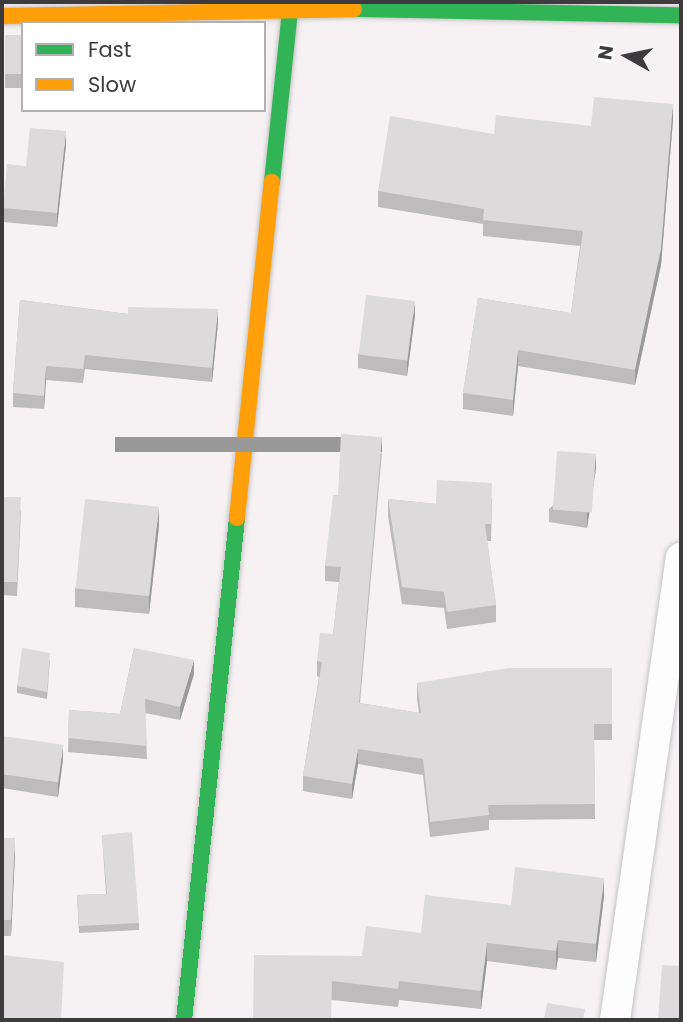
<!DOCTYPE html>
<style>
body{margin:0}
#map{position:relative;width:683px;height:1022px;overflow:hidden;background:#f6f2f4;font-family:Poppins,sans-serif}
div>[style]{position:absolute}
.roads{filter:drop-shadow(0 0 2px #c6c3c4) drop-shadow(0 0 2px #c6c3c4)}
.street>*{height:30px;margin:-15px;padding:0 15px;transform-origin:15px;border-radius:15px;background:#fefdfd}
.fast>*{height:16px;margin:-8px;padding:0 8px;transform-origin:8px;border-radius:8px;background:#30b455}
.slow>*{height:16px;margin:-8px;padding:0 8px;transform-origin:8px;border-radius:8px;background:#ff9f0a}
.wall>*{inset:0;background:#bdbbbc;transform-origin:0 0}
.shaded-wall>*{inset:0;background:#9a9999;transform-origin:0 0}
.building>*{inset:0;background:#dcdadb;transform-origin:0 0}
span{translate:-50% -50%;white-space:nowrap;text-align:center;line-height:1.15;-webkit-text-stroke:6px #fff;paint-order:stroke}
.frame{position:absolute;inset:0;border:4px solid #3d3b3d;pointer-events:none}
.legend{position:absolute;left:21px;top:21px;width:245px;height:91px;box-sizing:border-box;background:#fff;border:2px solid #b1b1b1;margin:0;padding:9px 12px;list-style:none;font-size:21px;color:#3d3b3d}
.legend li{display:flex;align-items:center;gap:14px;height:35px}
.legend b{width:35px;border:2px solid #b1b1b1}
.north{position:absolute;left:592px;top:21px;width:70px;height:70px;-webkit-text-stroke:5px #fff;paint-order:stroke;rotate:279deg;font-size:19px;font-weight:700;line-height:28px;text-align:center;color:#3d3b3d}
.north::after{content:'';display:block;margin:auto;width:24px;height:32px;background:#3d3b3d;clip-path:polygon(50% 0,100% 100%,50% 72%,0 100%)}
</style>
<div id="map">
<div class="roads">
<div class="street">
<i style="left:615px;top:1020px;width:467px;rotate:-81.9deg"></i>
</div>
<div class="fast">
<i style="left:354px;top:9px;width:327px;rotate:1.1deg"></i>
<i style="left:272px;top:182px;width:173px;rotate:-84deg"></i>
<i style="left:184px;top:1020px;width:505px;rotate:-83.97deg"></i>
</div>
<div class="slow">
<i style="left:2px;top:16px;width:352px;rotate:-1.1deg"></i>
<i style="left:237px;top:518px;width:338px;rotate:-84.1deg"></i>
</div>
</div>
<div class="wall">
<i style="left:5px;top:35px;width:18px;height:53px"></i>
<i style="clip-path:polygon(673px 120px,661px 265px,635px 385px,518px 366px,513px 416px,463px 409px,463px 393px,478px 298px,571px 313px,580px 246px,483px 236px,483px 224px,378px 207px,378px 191px,494px 134px)"></i>
<i style="clip-path:polygon(66px 145px,57px 227px,3px 222px,3px 208px,26px 166px)"></i>
<i style="clip-path:polygon(20px 300px,128px 314px,218px 323px,212px 382px,85px 369px,83px 383px,46px 380px,44px 409px,13px 407px,13px 393px)"></i>
<i style="clip-path:polygon(415px 315px,407px 376px,358px 368px,358px 354px)"></i>
<i style="clip-path:polygon(382px 452px,360px 703px,419px 713px,417px 699px,417px 683px,612px 668px,612px 740px,594px 740px,595px 819px,489px 820px,489px 830px,430px 837px,423px 775px,358px 764px,352px 799px,303px 791px,303px 776px,319px 677px,317px 676px,317px 661px,333px 634px,339px 582px,325px 581px,325px 566px,338px 495px)"></i>
<i style="clip-path:polygon(596px 468px,587px 528px,549px 522px,549px 509px)"></i>
<i style="clip-path:polygon(2px 497px,21px 511px,17px 596px,2px 595px)"></i>
<i style="clip-path:polygon(388px 499px,436px 504px,492px 499px,491px 541px,487px 541px,496px 605px,496px 622px,447px 629px,444px 608px,402px 604px,388px 516px)"></i>
<i style="clip-path:polygon(159px 526px,149px 614px,75px 607px,75px 588px)"></i>
<i style="clip-path:polygon(134px 648px,194px 674px,180px 720px,145px 713px,147px 759px,68px 752px,69px 710px,120px 714px)"></i>
<i style="clip-path:polygon(50px 660px,47px 699px,17px 693px,17px 686px)"></i>
<i style="clip-path:polygon(2px 736px,63px 759px,58px 797px,2px 788px)"></i>
<i style="clip-path:polygon(102px 835px,139px 923px,139px 930px,79px 933px,77px 895px,106px 894px)"></i>
<i style="clip-path:polygon(2px 838px,15px 854px,11px 936px,2px 936px)"></i>
<i style="clip-path:polygon(604px 896px,596px 962px,558px 958px,556px 970px,487px 961px,481px 1009px,399px 1000px,398px 1007px,332px 1000px,253px 1020px,362px 956px,421px 933px,511px 905px)"></i>
</div>
<div class="shaded-wall">
<i style="clip-path:polygon(673px 104px,673px 120px,661px 265px,635px 385px,635px 370px)"></i>
<i style="clip-path:polygon(66px 131px,66px 145px,57px 227px,57px 213px)"></i>
<i style="clip-path:polygon(415px 301px,415px 315px,407px 376px,407px 362px)"></i>
<i style="clip-path:polygon(218px 309px,218px 323px,212px 382px,212px 368px)"></i>
<i style="clip-path:polygon(518px 350px,518px 366px,513px 416px,513px 400px)"></i>
<i style="clip-path:polygon(46px 366px,46px 380px,44px 409px,44px 396px)"></i>
<i style="left:382px;top:437px;width:15px;height:267px;rotate:90deg"></i>
<i style="clip-path:polygon(596px 454px,596px 468px,587px 528px,587px 514px)"></i>
<i style="clip-path:polygon(159px 507px,159px 526px,149px 614px,149px 596px)"></i>
<i style="clip-path:polygon(194px 660px,194px 674px,180px 720px,180px 707px)"></i>
<i style="clip-path:polygon(63px 745px,63px 759px,58px 797px,58px 783px)"></i>
<i style="clip-path:polygon(358px 749px,358px 764px,352px 799px,352px 784px)"></i>
<i style="clip-path:polygon(15px 838px,15px 854px,11px 936px,11px 920px)"></i>
<i style="clip-path:polygon(604px 878px,604px 896px,596px 962px,596px 944px)"></i>
<i style="clip-path:polygon(558px 940px,558px 958px,556px 970px,556px 951px)"></i>
<i style="clip-path:polygon(487px 943px,487px 961px,481px 1009px,481px 991px)"></i>
</div>
<div class="building">
<i style="left:5px;top:35px;width:18px;height:39px"></i>
<i style="clip-path:polygon(594px 97px,673px 104px,661px 249px,635px 370px,518px 350px,513px 400px,463px 393px,478px 298px,571px 313px,583px 231px,483px 220px,484px 209px,378px 191px,390px 116px,494px 134px,496px 115px,591px 126px)"></i>
<i style="clip-path:polygon(30px 128px,66px 131px,57px 213px,3px 208px,7px 164px,26px 166px)"></i>
<i style="left:366px;top:295px;width:49px;height:60px;rotate:7deg"></i>
<i style="clip-path:polygon(20px 300px,128px 314px,128px 307px,218px 309px,212px 368px,85px 355px,83px 369px,46px 366px,44px 396px,13px 393px)"></i>
<i style="clip-path:polygon(341px 434px,382px 437px,359px 703px,421px 713px,417px 683px,508px 668px,612px 668px,612px 724px,594px 724px,595px 804px,488px 805px,489px 815px,430px 822px,423px 759px,358px 749px,352px 784px,303px 776px,322px 662px,317px 661px,320px 633px,333px 634px,341px 567px,325px 566px,333px 495px,338px 495px)"></i>
<i style="left:557px;top:451px;width:39px;height:59px;rotate:4deg"></i>
<i style="clip-path:polygon(437px 480px,492px 483px,491px 524px,485px 524px,496px 605px,447px 612px,444px 592px,402px 587px,388px 499px,436px 504px)"></i>
<i style="clip-path:polygon(2px 497px,21px 497px,17px 582px,2px 582px)"></i>
<i style="left:85px;top:499px;width:74px;height:90px;rotate:6deg"></i>
<i style="clip-path:polygon(22px 648px,50px 653px,47px 692px,17px 686px)"></i>
<i style="clip-path:polygon(134px 648px,194px 660px,180px 707px,145px 699px,147px 746px,68px 738px,69px 710px,120px 714px)"></i>
<i style="left:2px;top:736px;width:62px;height:38px;rotate:8deg"></i>
<i style="clip-path:polygon(132px 832px,139px 923px,79px 926px,77px 895px,107px 894px,102px 835px)"></i>
<i style="clip-path:polygon(2px 838px,15px 838px,11px 920px,2px 920px)"></i>
<i style="clip-path:polygon(515px 867px,604px 878px,596px 944px,558px 940px,556px 951px,487px 943px,481px 991px,399px 981px,398px 989px,332px 981px,331px 1020px,253px 1020px,254px 955px,362px 956px,366px 926px,421px 933px,425px 895px,511px 905px)"></i>
<i style="clip-path:polygon(2px 955px,64px 962px,61px 1020px,2px 1020px)"></i>
<i style="clip-path:polygon(662px 965px,681px 966px,681px 1020px,658px 1020px)"></i>
<i style="clip-path:polygon(547px 1003px,585px 1009px,583px 1020px,544px 1020px)"></i>
</div>
<div class="frame"></div>
<ul class="legend">
<li><b style="height:9px;background:#30b455"></b>Fast</li>
<li><b style="height:9px;background:#ff9f0a"></b>Slow</li>
</ul>
<div class="north">N</div>
</div>
